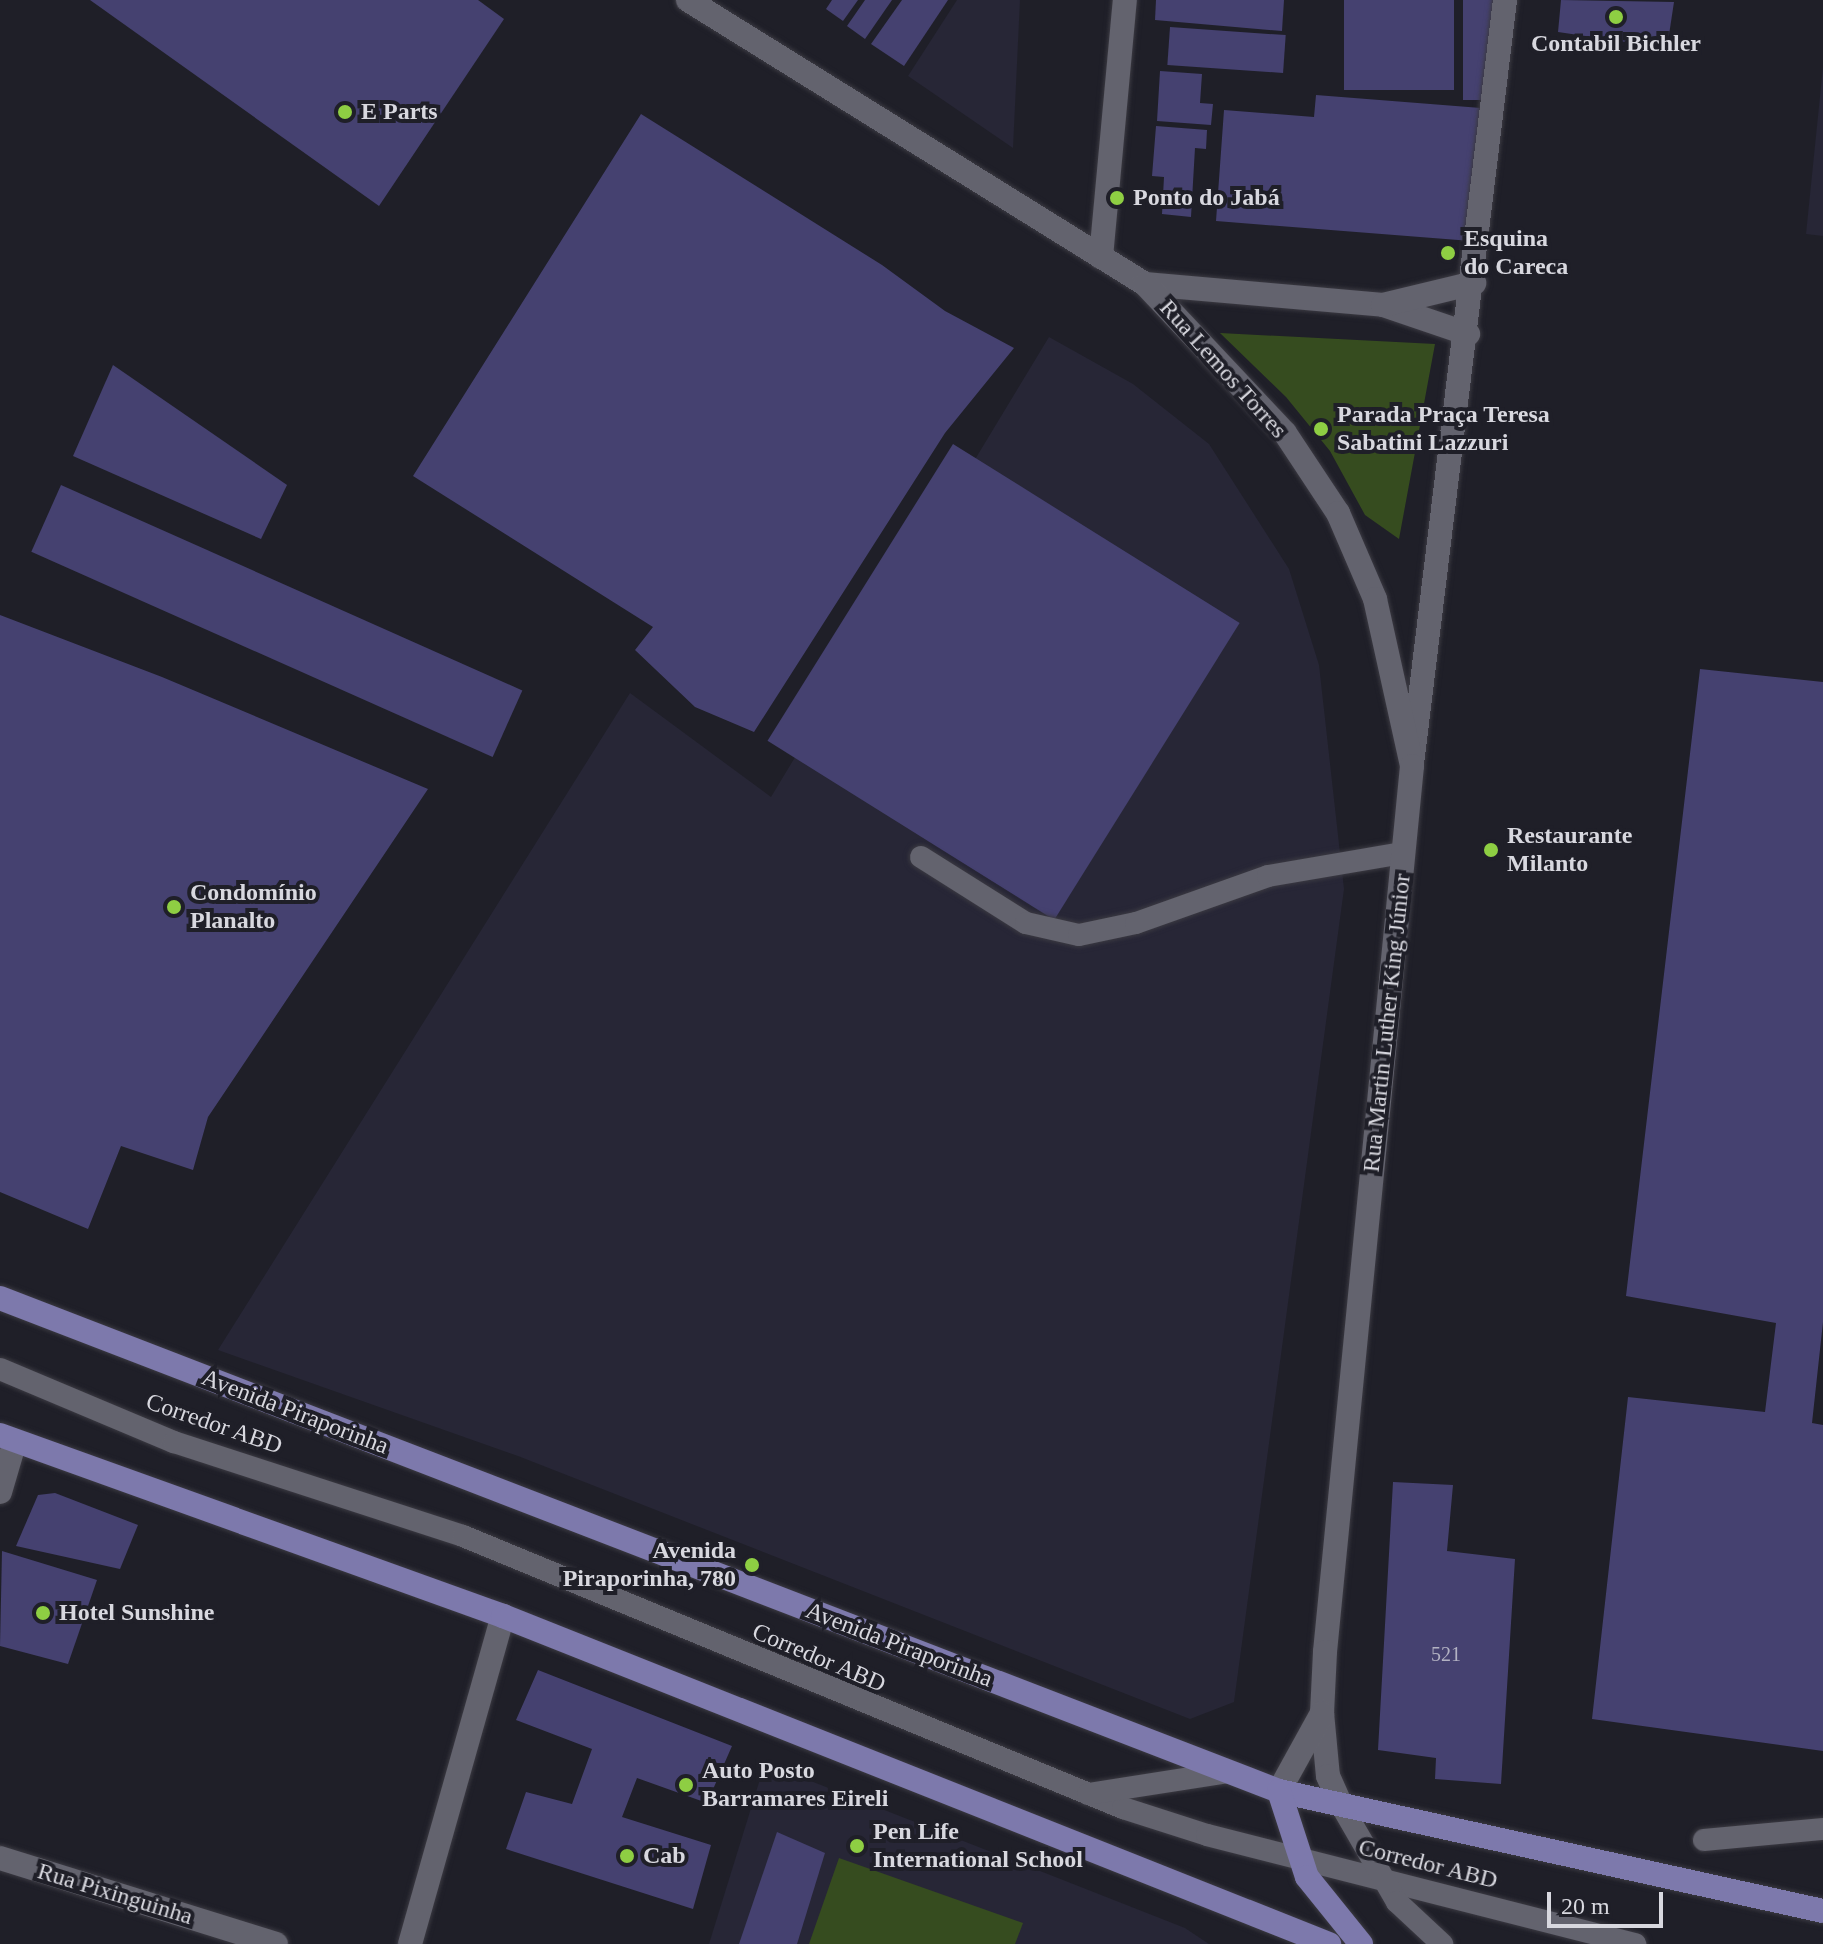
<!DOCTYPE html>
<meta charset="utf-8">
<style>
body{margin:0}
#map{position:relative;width:1823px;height:1944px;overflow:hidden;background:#1f1f28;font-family:Georgia,serif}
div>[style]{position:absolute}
.built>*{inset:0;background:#272636}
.green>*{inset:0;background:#364c1f}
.building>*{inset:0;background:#454170;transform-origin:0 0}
.roads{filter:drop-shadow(0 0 2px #3b3a42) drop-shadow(0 0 2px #3b3a42)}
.service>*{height:22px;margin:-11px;padding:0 11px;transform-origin:11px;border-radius:11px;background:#63636e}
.minor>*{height:24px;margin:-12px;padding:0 12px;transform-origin:12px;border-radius:12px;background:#63636e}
.tertiary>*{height:24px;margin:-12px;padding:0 12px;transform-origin:12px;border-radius:12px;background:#63636e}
.primary>*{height:24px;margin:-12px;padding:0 12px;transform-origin:12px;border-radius:12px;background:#7d79ac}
.dots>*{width:22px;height:22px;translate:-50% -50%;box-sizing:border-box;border:4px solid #1f1f28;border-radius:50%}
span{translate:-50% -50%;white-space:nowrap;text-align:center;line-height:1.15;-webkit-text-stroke:8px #1f1f28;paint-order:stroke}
.number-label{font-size:20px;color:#b3b2c3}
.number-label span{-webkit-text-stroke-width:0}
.poi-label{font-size:24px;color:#d8d8df;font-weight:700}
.left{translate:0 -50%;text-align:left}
.right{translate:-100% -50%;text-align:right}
.street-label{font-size:24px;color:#d8d8df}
.scale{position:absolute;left:1547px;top:1892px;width:116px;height:36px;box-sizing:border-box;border:4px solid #d8d8df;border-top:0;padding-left:10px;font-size:24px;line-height:28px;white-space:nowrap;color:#d8d8df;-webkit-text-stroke:6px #1f1f28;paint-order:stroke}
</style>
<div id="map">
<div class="built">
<i style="clip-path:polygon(957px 0,1020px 0,1013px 148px,908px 76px)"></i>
<i style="clip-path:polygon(1823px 67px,1823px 236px,1806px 234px)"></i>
<i style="clip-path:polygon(1049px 337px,1133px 384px,1209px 444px,1289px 569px,1319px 665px,1344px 889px,1234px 1702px,1190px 1719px,518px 1456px,218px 1350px,630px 693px,771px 797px)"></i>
<i style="clip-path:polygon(765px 1763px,1185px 1928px,1209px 1944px,709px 1944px)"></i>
</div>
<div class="green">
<i style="clip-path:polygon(1220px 333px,1435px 344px,1399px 539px,1365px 515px,1330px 451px,1286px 397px)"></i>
<i style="clip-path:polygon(839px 1858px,1023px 1923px,1015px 1944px,809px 1944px)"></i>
</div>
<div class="building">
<i style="clip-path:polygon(90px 0,478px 0,504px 19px,379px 206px)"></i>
<i style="clip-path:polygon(832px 0,858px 0,843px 21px,826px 9px)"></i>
<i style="clip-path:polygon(865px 0,892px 0,865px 39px,847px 26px)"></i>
<i style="clip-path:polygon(902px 0,948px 0,904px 66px,871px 44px)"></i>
<i style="clip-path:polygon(1156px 0,1284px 0,1282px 31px,1155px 20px)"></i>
<i style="left:1344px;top:0;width:110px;height:90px"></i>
<i style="left:1463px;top:0;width:31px;height:100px"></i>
<i style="clip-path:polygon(1561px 0,1674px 2px,1667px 48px,1558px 32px)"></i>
<i style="left:1170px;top:27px;width:116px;height:38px;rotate:4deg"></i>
<i style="clip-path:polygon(1160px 71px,1202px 74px,1200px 103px,1213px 104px,1211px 125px,1157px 121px)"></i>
<i style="clip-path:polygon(1316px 95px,1481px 108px,1471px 241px,1216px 221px,1224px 110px,1314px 117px)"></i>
<i style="clip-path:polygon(641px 114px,882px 265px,945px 311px,1014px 348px,945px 433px,754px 732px,695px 707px,635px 650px,653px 627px,413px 476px)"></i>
<i style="clip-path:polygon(1156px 126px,1207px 130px,1206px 149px,1195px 148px,1191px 217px,1162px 214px,1164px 177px,1152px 176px)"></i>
<i style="clip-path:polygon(113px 365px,287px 485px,261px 539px,73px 456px)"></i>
<i style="left:953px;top:444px;width:338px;height:350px;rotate:32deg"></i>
<i style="left:61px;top:485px;width:505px;height:73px;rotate:24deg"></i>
<i style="clip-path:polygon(0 615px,162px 677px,428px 789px,208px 1117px,193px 1170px,121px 1146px,88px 1229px,0 1192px)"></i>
<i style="clip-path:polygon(1700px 669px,1823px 682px,1823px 1322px,1812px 1423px,1823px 1425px,1823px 1751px,1592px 1719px,1628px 1397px,1765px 1412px,1776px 1323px,1626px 1296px)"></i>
<i style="clip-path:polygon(1393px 1482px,1453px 1485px,1447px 1551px,1515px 1559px,1501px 1784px,1435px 1779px,1436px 1758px,1378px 1750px)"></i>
<i style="clip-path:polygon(55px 1493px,138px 1525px,120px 1569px,16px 1546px,38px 1495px)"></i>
<i style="clip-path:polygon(2px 1551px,97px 1580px,68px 1664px,0 1646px)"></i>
<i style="clip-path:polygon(538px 1670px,732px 1746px,707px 1803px,637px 1778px,622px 1817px,711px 1845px,693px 1909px,506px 1849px,526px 1792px,572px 1804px,592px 1749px,516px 1720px)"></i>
<i style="clip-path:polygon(777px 1832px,825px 1853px,797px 1944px,739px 1944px)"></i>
</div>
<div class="roads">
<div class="service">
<i style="left:921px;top:857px;width:124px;rotate:32.2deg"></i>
<i style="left:1026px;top:923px;width:54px;rotate:12.8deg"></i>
<i style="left:1079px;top:935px;width:58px;rotate:-11.9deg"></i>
<i style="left:1136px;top:923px;width:140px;rotate:-19.6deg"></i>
<i style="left:1268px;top:876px;width:137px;rotate:-9.7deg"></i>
<i style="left:0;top:1369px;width:189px;rotate:22.8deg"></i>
<i style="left:174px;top:1442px;width:304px;rotate:18deg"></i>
<i style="left:463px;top:1536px;width:714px;rotate:22.4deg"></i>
<i style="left:1123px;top:1808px;width:88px;rotate:17.8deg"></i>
<i style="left:1207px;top:1835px;width:442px;rotate:14.3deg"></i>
<i style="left:1088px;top:1794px;width:143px;rotate:-8.9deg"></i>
<i style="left:1341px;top:1805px;width:112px;rotate:60deg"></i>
<i style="left:1397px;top:1902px;width:62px;rotate:43deg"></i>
<i style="left:1704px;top:1840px;width:120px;rotate:-5.3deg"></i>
</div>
<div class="minor">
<i style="left:1101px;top:257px;width:258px;rotate:-84.7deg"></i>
<i style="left:1145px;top:284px;width:239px;rotate:5deg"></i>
<i style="left:1383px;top:305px;width:90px;rotate:18.8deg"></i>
<i style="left:1383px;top:305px;width:94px;rotate:-13.6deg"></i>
<i style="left:1412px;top:764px;width:770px;rotate:-83.06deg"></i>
<i style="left:0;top:1492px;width:53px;rotate:-73.6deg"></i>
<i style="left:0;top:1858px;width:289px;rotate:17.3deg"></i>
</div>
<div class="tertiary">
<i style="left:688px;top:0;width:538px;rotate:31.86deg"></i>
<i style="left:1145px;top:284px;width:204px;rotate:46.8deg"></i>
<i style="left:1285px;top:433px;width:96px;rotate:56.5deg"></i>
<i style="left:1338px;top:513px;width:94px;rotate:66.7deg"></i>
<i style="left:1375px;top:599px;width:171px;rotate:77.5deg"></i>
<i style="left:1412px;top:766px;width:890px;rotate:95.61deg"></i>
<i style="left:1325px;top:1652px;width:61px;rotate:92.8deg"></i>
<i style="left:1322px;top:1713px;width:63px;rotate:84.6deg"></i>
<i style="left:1328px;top:1776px;width:32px;rotate:66deg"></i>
<i style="left:1279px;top:1791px;width:89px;rotate:-61.1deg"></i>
<i style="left:410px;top:1944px;width:341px;rotate:-74.2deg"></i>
</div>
<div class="primary">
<i style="left:0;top:1298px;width:1371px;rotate:21.08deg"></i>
<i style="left:1279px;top:1791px;width:557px;rotate:12.44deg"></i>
<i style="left:0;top:1435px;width:535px;rotate:19.79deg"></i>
<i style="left:503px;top:1616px;width:889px;rotate:21.66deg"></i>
<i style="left:1279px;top:1791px;width:90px;rotate:72deg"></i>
<i style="left:1307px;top:1877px;width:86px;rotate:51.1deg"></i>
</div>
</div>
<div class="dots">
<i style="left:1616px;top:17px;background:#8ece43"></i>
<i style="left:345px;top:112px;background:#8ece43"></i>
<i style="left:1117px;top:198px;background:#8ece43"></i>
<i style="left:1448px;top:253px;background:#8ece43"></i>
<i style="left:1321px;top:429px;background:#8ece43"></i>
<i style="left:1491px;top:850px;background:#8ece43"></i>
<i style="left:174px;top:907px;background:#8ece43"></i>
<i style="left:752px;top:1565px;background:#8ece43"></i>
<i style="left:43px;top:1613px;background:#8ece43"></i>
<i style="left:686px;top:1785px;background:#8ece43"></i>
<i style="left:857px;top:1846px;background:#8ece43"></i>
<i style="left:627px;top:1856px;background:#8ece43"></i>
</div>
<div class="number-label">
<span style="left:1446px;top:1654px">521</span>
</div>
<div class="poi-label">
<span style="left:1616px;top:44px">Contabil Bichler</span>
<span class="left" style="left:361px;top:112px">E Parts</span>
<span class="left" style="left:1133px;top:198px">Ponto do Jabá</span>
<span class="left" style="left:1464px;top:253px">Esquina<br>do Careca</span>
<span class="left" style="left:1337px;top:429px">Parada Praça Teresa<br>Sabatini Lazzuri</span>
<span class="left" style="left:1507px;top:850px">Restaurante<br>Milanto</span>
<span class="left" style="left:190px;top:907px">Condomínio<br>Planalto</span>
<span class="right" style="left:736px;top:1565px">Avenida<br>Piraporinha, 780</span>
<span class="left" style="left:59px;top:1613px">Hotel Sunshine</span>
<span class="left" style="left:702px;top:1785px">Auto Posto<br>Barramares Eireli</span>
<span class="left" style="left:873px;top:1846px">Pen Life<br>International School</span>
<span class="left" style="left:643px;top:1856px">Cab</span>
</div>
<div class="street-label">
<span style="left:1223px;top:369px;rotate:48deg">Rua Lemos Torres</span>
<span style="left:1387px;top:1023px;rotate:-84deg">Rua Martin Luther King Júnior</span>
<span style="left:295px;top:1412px;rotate:21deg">Avenida Piraporinha</span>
<span style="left:214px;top:1424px;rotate:19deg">Corredor ABD</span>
<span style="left:899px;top:1645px;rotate:21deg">Avenida Piraporinha</span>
<span style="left:819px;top:1658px;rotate:23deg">Corredor ABD</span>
<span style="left:1428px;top:1864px;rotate:14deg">Corredor ABD</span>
<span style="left:115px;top:1894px;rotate:17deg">Rua Pixinguinha</span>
</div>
<div class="scale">20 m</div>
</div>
